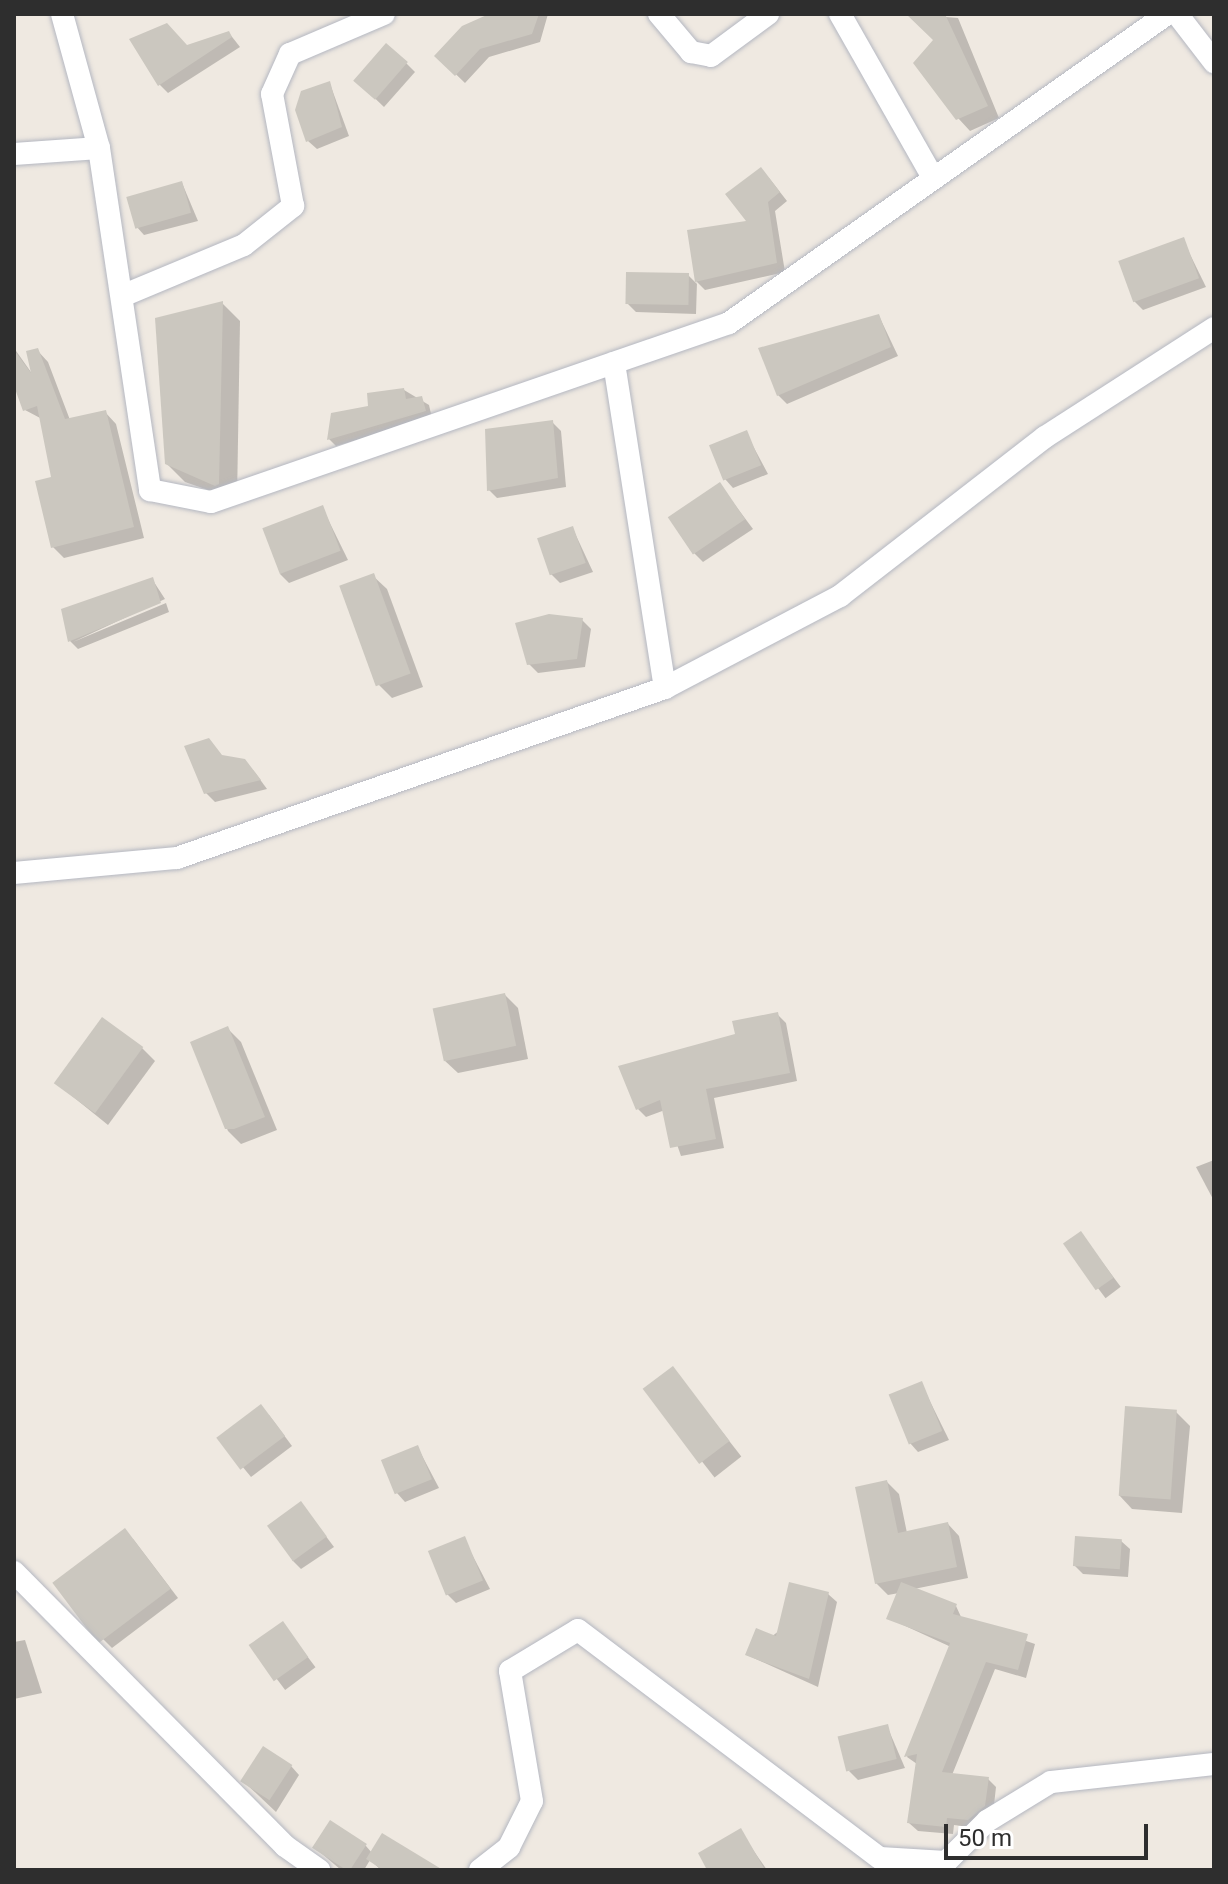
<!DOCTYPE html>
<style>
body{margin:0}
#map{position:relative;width:1228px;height:1884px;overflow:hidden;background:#efe9e1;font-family:Roboto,sans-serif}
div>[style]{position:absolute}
.shadow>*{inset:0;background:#0003;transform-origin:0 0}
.building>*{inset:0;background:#cbc7bf;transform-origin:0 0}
.roads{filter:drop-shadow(0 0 2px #b4b7c1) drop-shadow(0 0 2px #b4b7c1)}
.street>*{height:22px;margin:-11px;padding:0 11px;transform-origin:11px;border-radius:11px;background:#fff}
span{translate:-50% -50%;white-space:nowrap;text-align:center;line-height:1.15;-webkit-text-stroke:8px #fff;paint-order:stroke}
.frame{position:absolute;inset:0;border:16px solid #2e2e2e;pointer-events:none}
.scale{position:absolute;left:944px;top:1824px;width:204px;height:36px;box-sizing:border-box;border:4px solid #2e2e2e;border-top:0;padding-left:10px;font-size:24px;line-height:28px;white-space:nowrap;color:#2e2e2e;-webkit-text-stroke:6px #fff;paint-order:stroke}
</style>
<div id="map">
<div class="shadow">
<i style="clip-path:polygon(493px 14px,548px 14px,540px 42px,489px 57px,465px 83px,437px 56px)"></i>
<i style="clip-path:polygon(909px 14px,958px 18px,999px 118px,970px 131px,958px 118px,936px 40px)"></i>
<i style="clip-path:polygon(229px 33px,240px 47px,168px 93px,159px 84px)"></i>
<i style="clip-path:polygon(406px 63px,415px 72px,384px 107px,362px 86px)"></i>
<i style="clip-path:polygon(330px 84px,349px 136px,317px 149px,308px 141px)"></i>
<i style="clip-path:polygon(769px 178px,787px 201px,775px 211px,785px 272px,705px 290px,697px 282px,696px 314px,636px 312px,627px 303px,688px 275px,697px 284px,689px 232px,750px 223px)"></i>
<i style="clip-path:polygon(182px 183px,198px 221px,144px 235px,136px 226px)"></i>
<i style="clip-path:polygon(1183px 240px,1206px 287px,1143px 310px,1134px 301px)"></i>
<i style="clip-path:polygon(222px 303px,240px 321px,237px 500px,185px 482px,167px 464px)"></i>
<i style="clip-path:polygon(879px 316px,898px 356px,787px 404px,778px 395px)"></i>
<i style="clip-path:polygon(14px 348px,33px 375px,37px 350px,48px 362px,70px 420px,105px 412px,116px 424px,144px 538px,64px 558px,53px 547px,53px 478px,42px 419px,25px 410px,14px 382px)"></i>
<i style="clip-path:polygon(404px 390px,429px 405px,432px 418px,336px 446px,329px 439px)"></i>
<i style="clip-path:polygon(552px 422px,561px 431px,566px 487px,497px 498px,489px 490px)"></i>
<i style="clip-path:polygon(746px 433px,768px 474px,733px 488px,725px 479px)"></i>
<i style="clip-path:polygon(720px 485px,753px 529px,703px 562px,694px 553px)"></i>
<i style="clip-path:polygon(322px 507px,348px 560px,289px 583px,280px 574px)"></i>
<i style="clip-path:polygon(573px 529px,593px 572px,560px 583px,551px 574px)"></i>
<i style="clip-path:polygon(373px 576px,387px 589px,423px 687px,392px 698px,379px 685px)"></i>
<i style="clip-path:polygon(152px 579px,165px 599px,73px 642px,166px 603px,169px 612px,78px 649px,70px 641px,64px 610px)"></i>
<i style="clip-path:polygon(582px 620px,591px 629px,585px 667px,538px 673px,529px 664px)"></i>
<i style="clip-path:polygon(253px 770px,267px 789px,215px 802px,206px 793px)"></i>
<i style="clip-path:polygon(505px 995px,518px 1008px,528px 1059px,458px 1073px,444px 1060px)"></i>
<i style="clip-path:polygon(777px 1014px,786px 1023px,797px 1081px,714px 1098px,724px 1148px,681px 1156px,665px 1110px,646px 1117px,638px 1109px)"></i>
<i style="clip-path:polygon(228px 1029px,241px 1042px,277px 1130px,241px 1144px,228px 1131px,192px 1043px)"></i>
<i style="clip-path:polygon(142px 1048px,155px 1061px,108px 1125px,56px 1083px)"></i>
<i style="clip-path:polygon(1214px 1160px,1214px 1201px,1196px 1167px)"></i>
<i style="left:1081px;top:1234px;width:66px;height:19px;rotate:53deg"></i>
<i style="left:673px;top:1369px;width:111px;height:34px;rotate:52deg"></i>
<i style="clip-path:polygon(921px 1383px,949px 1440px,918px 1452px,910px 1443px)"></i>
<i style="clip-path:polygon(1176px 1412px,1190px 1426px,1182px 1513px,1132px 1509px,1119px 1495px)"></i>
<i style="clip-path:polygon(269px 1415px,292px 1446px,251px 1477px,219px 1438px)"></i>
<i style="clip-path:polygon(418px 1448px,439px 1488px,405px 1502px,397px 1493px)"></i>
<i style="clip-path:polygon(887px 1482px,899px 1494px,907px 1533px,948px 1524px,959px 1536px,968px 1578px,914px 1589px,956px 1606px,962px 1619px,1035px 1644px,1026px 1678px,995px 1669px,952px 1775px,988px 1779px,996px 1787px,993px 1814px,977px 1828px,954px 1825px,953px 1834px,918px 1831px,909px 1823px,917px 1764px,907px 1757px,951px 1647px,888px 1618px,899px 1593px,888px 1595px,876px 1583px)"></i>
<i style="clip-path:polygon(301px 1503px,334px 1547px,301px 1569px,292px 1560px)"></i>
<i style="clip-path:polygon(133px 1539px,178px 1598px,112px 1648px,103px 1639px)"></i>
<i style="clip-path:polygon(464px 1539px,490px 1589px,456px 1603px,447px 1594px)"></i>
<i style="clip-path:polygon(1121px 1541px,1130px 1549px,1128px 1577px,1083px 1574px,1074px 1565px)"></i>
<i style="clip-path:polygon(828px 1594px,837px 1602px,818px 1687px,747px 1655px)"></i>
<i style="left:283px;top:1624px;width:54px;height:38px;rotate:53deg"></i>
<i style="clip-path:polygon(25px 1640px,42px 1693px,14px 1699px,14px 1642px)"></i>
<i style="clip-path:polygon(887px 1726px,905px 1768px,858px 1780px,849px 1771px)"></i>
<i style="clip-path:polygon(291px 1766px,299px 1775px,276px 1812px,243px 1781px)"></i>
<i style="clip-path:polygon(740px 1831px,767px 1870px,710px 1870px)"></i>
<i style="clip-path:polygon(366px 1846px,372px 1853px,434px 1870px,381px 1870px,370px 1860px,364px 1870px,341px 1870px,314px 1847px)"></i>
</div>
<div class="building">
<i style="clip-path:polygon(489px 14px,539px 14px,532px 34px,480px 49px,455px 76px,434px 56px,462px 26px)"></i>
<i style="clip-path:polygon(906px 14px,945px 14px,988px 106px,956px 120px,913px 63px,933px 40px)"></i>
<i style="clip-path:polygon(167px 23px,187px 45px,229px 31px,232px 37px,158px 86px,129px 39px)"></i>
<i style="left:386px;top:43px;width:29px;height:50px;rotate:41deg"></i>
<i style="clip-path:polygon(330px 81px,342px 127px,306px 142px,295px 110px,301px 91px)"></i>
<i style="clip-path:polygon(761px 167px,780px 192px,768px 202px,777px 263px,695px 282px,687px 230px,746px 221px,725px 194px)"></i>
<i style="left:182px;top:181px;width:33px;height:58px;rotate:74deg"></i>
<i style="left:1184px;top:237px;width:44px;height:70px;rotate:70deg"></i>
<i style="left:626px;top:272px;width:63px;height:32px;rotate:1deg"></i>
<i style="clip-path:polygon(223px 301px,219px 484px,215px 486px,165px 464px,155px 318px)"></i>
<i style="clip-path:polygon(879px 314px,891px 347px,777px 396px,758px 348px)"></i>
<i style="clip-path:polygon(38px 348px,65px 419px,106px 410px,134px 527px,51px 548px,35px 481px,51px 477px,37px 406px,23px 411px,14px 386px,14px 350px,31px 373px,26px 351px)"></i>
<i style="clip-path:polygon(404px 388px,406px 399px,422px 396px,426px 411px,327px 440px,331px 413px,368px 406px,367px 393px)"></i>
<i style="clip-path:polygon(553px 420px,558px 478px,487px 491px,485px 429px)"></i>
<i style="left:747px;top:430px;width:38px;height:41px;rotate:68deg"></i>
<i style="left:720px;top:482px;width:45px;height:63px;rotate:56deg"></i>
<i style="left:323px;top:505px;width:49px;height:65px;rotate:69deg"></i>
<i style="left:573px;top:526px;width:39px;height:38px;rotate:71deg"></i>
<i style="left:374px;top:573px;width:107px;height:37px;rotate:70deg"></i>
<i style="clip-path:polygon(153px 577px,161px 603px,68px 642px,61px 609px)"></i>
<i style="clip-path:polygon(549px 614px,583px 618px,577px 659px,527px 665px,515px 623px)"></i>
<i style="clip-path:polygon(209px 738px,222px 755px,245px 759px,261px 780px,204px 794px,184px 746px)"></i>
<i style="left:505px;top:993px;width:54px;height:74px;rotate:78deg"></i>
<i style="clip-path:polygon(778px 1012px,790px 1073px,706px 1089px,716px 1139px,670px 1148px,660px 1100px,636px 1110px,618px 1066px,735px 1034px,732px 1021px)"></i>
<i style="left:102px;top:1017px;width:51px;height:82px;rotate:36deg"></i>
<i style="clip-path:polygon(228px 1026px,265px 1117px,234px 1129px,225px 1129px,190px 1042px)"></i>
<i style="left:1081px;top:1231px;width:57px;height:22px;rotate:55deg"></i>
<i style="left:673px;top:1366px;width:94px;height:38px;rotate:53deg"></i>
<i style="left:922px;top:1381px;width:54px;height:36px;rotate:68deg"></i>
<i style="left:261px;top:1404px;width:40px;height:56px;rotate:53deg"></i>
<i style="left:1125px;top:1406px;width:52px;height:90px;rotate:4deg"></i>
<i style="left:418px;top:1445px;width:37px;height:40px;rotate:68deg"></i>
<i style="clip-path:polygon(887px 1480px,898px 1533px,948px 1522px,957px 1567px,875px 1584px,855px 1487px)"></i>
<i style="left:301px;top:1501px;width:44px;height:42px;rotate:54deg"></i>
<i style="left:125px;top:1528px;width:76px;height:91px;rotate:53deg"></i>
<i style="left:465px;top:1536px;width:48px;height:40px;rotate:68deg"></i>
<i style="left:1075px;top:1536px;width:47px;height:30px;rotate:4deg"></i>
<i style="clip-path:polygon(789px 1582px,829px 1592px,809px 1679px,745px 1655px,756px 1628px,776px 1636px)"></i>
<i style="clip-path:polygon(901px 1582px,957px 1604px,953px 1614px,1028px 1634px,1018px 1670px,986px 1662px,942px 1772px,989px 1777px,985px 1806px,968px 1820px,947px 1818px,946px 1827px,907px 1823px,917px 1754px,904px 1757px,950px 1643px,886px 1619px)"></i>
<i style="left:283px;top:1621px;width:44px;height:42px;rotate:55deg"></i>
<i style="left:888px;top:1724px;width:36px;height:52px;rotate:76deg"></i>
<i style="left:263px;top:1746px;width:35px;height:42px;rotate:33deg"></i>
<i style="left:330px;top:1820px;width:44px;height:33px;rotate:33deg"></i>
<i style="clip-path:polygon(741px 1828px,765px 1870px,707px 1870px,698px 1853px)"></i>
<i style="clip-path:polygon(382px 1833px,443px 1870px,383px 1870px,366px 1859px)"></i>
</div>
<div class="roads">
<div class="street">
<i style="left:62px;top:14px;width:139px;rotate:74.6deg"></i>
<i style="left:659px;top:14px;width:50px;rotate:49.9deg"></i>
<i style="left:691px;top:52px;width:20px;rotate:11deg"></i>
<i style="left:711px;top:56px;width:71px;rotate:-36.4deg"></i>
<i style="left:840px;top:14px;width:189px;rotate:60.4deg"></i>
<i style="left:1177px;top:14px;width:61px;rotate:52.4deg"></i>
<i style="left:14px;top:154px;width:85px;rotate:-4deg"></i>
<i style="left:99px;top:148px;width:346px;rotate:81.5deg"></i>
<i style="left:150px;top:490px;width:62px;rotate:11.1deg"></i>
<i style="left:211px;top:502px;width:548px;rotate:-19.06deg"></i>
<i style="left:729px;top:323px;width:536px;rotate:-35.2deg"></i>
<i style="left:122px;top:296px;width:132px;rotate:-22.7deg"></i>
<i style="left:244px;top:245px;width:63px;rotate:-38.5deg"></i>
<i style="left:293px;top:206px;width:114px;rotate:-100.6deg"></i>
<i style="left:272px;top:94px;width:44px;rotate:-65.8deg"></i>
<i style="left:290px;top:54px;width:102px;rotate:-23.1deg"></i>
<i style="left:614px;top:363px;width:329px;rotate:81.1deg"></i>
<i style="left:14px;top:873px;width:164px;rotate:-5.3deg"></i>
<i style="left:177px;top:858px;width:517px;rotate:-19.21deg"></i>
<i style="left:665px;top:688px;width:198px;rotate:-27.7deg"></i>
<i style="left:840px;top:596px;width:259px;rotate:-37.8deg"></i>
<i style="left:1045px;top:437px;width:201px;rotate:-32.8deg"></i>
<i style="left:14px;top:1572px;width:385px;rotate:45.3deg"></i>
<i style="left:285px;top:1846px;width:42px;rotate:35.2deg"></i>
<i style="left:480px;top:1870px;width:37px;rotate:-38deg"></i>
<i style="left:509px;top:1847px;width:51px;rotate:-63.4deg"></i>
<i style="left:532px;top:1801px;width:132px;rotate:-99.6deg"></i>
<i style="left:510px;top:1671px;width:79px;rotate:-31.1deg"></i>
<i style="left:578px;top:1630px;width:378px;rotate:37.1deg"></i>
<i style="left:880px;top:1858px;width:66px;rotate:3.5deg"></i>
<i style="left:946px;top:1862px;width:58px;rotate:-45deg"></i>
<i style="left:987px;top:1821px;width:75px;rotate:-31.4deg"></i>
<i style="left:1051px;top:1782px;width:164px;rotate:-6.3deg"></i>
</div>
</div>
<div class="frame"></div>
<div class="scale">50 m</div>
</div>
